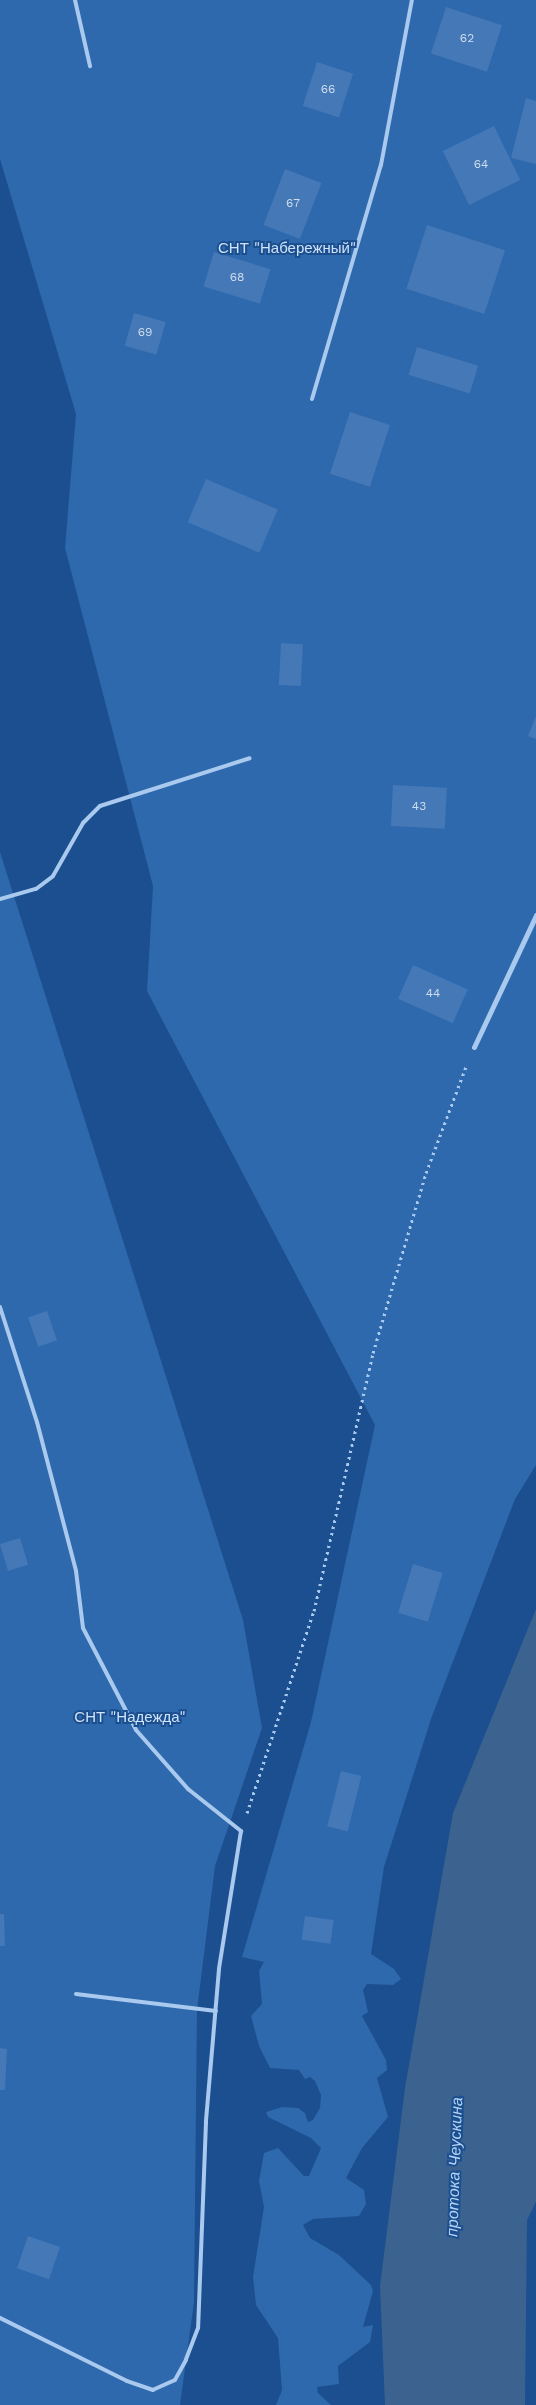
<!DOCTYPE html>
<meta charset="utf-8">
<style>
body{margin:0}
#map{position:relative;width:536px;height:2405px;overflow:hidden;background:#1b4f8f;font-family:"Work Sans",sans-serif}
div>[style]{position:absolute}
.green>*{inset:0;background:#2e69ad}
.water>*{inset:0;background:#3c6290}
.building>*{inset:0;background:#4478b7;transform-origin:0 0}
.path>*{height:3px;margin-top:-1.5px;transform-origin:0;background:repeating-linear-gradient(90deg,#a9c9ee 0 2.5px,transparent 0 6.5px)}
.service>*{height:4px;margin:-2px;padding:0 2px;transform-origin:2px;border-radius:2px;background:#a9c9ee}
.minor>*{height:5px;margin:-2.5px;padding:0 2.5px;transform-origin:2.5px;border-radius:2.5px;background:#a9c9ee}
span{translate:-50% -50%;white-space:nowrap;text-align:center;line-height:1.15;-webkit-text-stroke:4px #1b4f8f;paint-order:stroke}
.number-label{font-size:12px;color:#d0dded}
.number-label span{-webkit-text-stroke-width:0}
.park-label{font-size:15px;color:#cfe3fa}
.water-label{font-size:16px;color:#b5d3f5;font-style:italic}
</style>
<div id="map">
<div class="green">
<i style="clip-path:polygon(0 0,536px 0,536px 1465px,515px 1499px,431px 1719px,384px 1867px,371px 1954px,394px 1969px,401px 1979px,393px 1985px,367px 1984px,363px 1990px,368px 2012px,362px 2016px,386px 2060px,387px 2070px,377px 2078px,388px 2117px,362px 2148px,346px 2178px,364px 2190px,366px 2204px,359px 2216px,313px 2219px,303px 2225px,310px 2238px,339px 2255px,371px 2285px,373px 2291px,363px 2327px,373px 2325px,370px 2342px,338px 2366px,339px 2384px,317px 2387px,318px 2393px,331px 2405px,276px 2405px,282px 2390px,278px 2338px,256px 2305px,253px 2277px,264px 2207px,259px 2181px,264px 2153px,278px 2148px,304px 2176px,309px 2176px,321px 2148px,311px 2138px,268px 2117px,266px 2112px,282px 2107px,298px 2108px,305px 2113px,308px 2122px,313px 2120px,320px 2108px,321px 2095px,315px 2081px,310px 2077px,305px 2079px,299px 2070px,270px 2068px,259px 2046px,251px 2016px,262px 2004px,259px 1971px,264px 1962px,242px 1957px,311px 1722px,375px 1425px,147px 991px,153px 886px,65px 548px,76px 414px,0 159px)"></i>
<i style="clip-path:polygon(0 852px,243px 1620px,262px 1728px,215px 1866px,197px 2010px,194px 2302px,180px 2405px,0 2405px)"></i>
</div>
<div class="water">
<i style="clip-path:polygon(536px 1609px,536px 2202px,527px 2220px,525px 2405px,385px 2405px,380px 2286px,405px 2088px,453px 1813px)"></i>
</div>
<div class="building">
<i style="left:446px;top:7px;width:59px;height:49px;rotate:18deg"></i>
<i style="left:317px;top:62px;width:38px;height:46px;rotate:18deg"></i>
<i style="clip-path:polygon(526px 98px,536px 101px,536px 164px,511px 158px)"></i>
<i style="left:494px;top:126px;width:60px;height:57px;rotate:64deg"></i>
<i style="left:285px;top:169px;width:39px;height:60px;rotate:21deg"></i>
<i style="left:427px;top:225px;width:82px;height:67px;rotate:18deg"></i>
<i style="left:214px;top:252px;width:59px;height:36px;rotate:17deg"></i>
<i style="left:134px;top:313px;width:33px;height:34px;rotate:16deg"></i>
<i style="left:417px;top:347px;width:64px;height:29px;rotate:17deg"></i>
<i style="left:350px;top:412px;width:42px;height:65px;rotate:18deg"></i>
<i style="left:206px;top:479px;width:78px;height:47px;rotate:23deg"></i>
<i style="left:281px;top:643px;width:22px;height:42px;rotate:3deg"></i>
<i style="clip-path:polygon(536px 716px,536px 739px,528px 736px)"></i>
<i style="left:393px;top:785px;width:54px;height:41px;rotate:3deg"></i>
<i style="left:413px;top:965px;width:60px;height:37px;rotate:24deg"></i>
<i style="left:47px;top:1311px;width:31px;height:20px;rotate:71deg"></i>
<i style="left:20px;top:1538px;width:28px;height:21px;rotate:73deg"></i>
<i style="left:413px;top:1564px;width:31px;height:51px;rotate:17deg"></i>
<i style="left:341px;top:1771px;width:21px;height:57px;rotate:14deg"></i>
<i style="clip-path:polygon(0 1914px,4px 1914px,5px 1946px,0 1946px)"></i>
<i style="left:305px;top:1916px;width:29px;height:24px;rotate:8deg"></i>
<i style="clip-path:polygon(0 2048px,7px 2049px,5px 2090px,0 2090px)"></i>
<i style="left:28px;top:2236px;width:34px;height:34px;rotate:19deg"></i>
</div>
<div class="path">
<i style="left:247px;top:1813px;width:213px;rotate:-71.7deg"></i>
<i style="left:314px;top:1611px;width:265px;rotate:-77.1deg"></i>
<i style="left:373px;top:1353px;width:188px;rotate:-73.6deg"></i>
<i style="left:426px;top:1173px;width:116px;rotate:-69.4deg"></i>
</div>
<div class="service">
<i style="left:75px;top:0;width:68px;rotate:77.2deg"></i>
<i style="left:312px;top:399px;width:244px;rotate:-73.6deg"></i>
<i style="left:381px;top:165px;width:168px;rotate:-79.4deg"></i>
<i style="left:0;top:899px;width:37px;rotate:-16deg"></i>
<i style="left:36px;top:889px;width:21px;rotate:-37deg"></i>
<i style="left:53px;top:876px;width:61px;rotate:-60.5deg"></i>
<i style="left:83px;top:823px;width:24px;rotate:-45deg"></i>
<i style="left:100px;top:806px;width:157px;rotate:-17.7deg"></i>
<i style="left:0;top:1307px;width:121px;rotate:72.2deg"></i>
<i style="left:37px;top:1422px;width:154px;rotate:75.3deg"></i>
<i style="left:76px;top:1571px;width:57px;rotate:83deg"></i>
<i style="left:83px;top:1628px;width:115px;rotate:62.5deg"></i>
<i style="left:136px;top:1730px;width:79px;rotate:48.6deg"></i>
<i style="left:188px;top:1789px;width:68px;rotate:38.4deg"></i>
<i style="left:241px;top:1831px;width:140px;rotate:99.1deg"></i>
<i style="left:219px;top:1969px;width:154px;rotate:94.9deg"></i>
<i style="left:206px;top:2122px;width:206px;rotate:92.2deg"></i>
<i style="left:198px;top:2328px;width:34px;rotate:111deg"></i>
<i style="left:186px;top:2360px;width:23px;rotate:119deg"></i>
<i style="left:175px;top:2380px;width:24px;rotate:156deg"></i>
<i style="left:153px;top:2390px;width:28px;rotate:-161deg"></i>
<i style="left:127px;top:2381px;width:142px;rotate:-153.6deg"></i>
<i style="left:76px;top:1994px;width:141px;rotate:6.9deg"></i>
</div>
<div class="minor">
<i style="left:474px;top:1047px;width:146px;rotate:-64.8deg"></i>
</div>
<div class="number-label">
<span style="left:467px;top:39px">62</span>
<span style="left:328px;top:90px">66</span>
<span style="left:481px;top:165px">64</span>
<span style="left:293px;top:204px">67</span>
<span style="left:237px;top:278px">68</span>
<span style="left:145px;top:333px">69</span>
<span style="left:419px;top:807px">43</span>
<span style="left:433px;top:994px">44</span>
</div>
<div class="park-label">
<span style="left:287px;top:249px">СНТ "Набережный"</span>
<span style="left:130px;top:1718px">СНТ "Надежда"</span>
</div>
<div class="water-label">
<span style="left:455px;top:2167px;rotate:-88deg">протока Чеускина</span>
</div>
</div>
